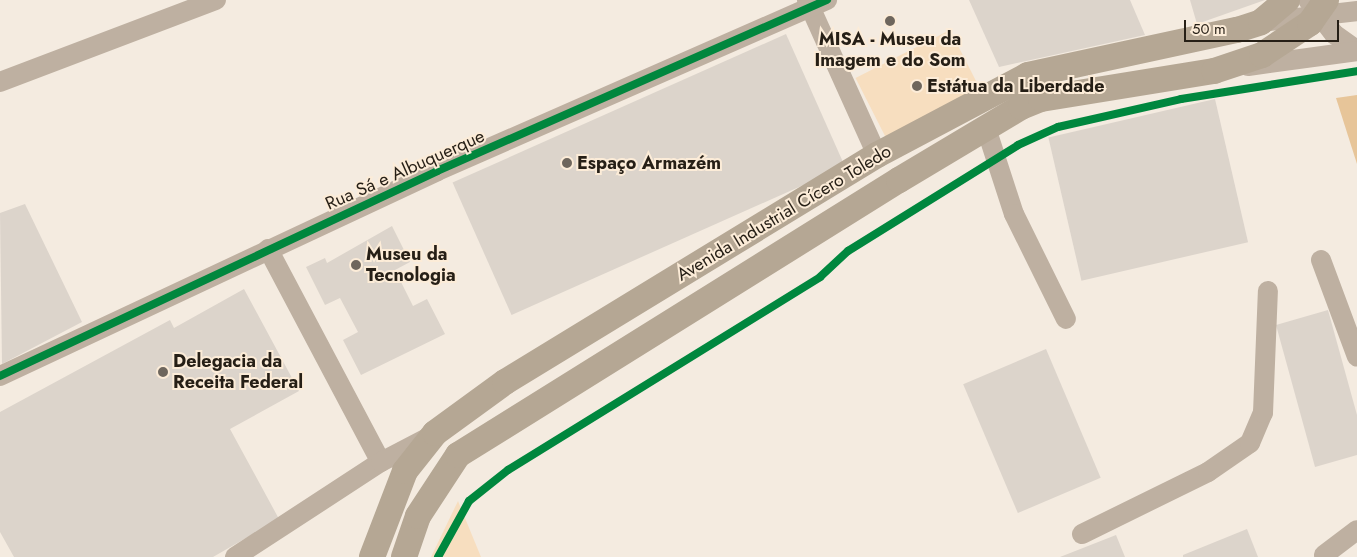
<!DOCTYPE html>
<meta charset="utf-8">
<style>
body{margin:0}
#map{position:relative;width:1357px;height:557px;overflow:hidden;background:#f4ebe0;font-family:Jost,sans-serif}
div>[style]{position:absolute}
.green>*{inset:0;background:#f7debf;transform-origin:0 0}
.forest>*{inset:0;background:#e7c599}
.building>*{inset:0;background:#dcd4cb;transform-origin:0 0}
.minor>*{height:20px;margin:-10px;padding:0 10px;transform-origin:10px;border-radius:10px;background:#beb0a1}
.major>*{height:26px;margin:-13px;padding:0 13px;transform-origin:13px;border-radius:13px;background:#b5a794}
.cycleway>*{height:8px;margin:-4px;padding:0 4px;transform-origin:4px;border-radius:4px;background:#00873e}
.dots>*{width:14px;height:14px;translate:-50% -50%;box-sizing:border-box;border:2px solid #fcecd8;border-radius:50%}
span{translate:-50% -50%;white-space:nowrap;text-align:center;line-height:1.15;-webkit-text-stroke:4px #fcecd8;paint-order:stroke}
.poi-label{font-size:18px;color:#261f16;font-weight:700}
.left{translate:0 -50%;text-align:left}
.street-label{font-size:18px;color:#261f16}
.scale{position:absolute;left:1184px;top:20px;width:155px;height:22px;box-sizing:border-box;border:2px solid #261f16;border-top:0;padding-left:6px;font-size:15px;line-height:18px;white-space:nowrap;color:#261f16;-webkit-text-stroke:4px #fcecd8;paint-order:stroke}
</style>
<div id="map">
<div class="green">
<i style="left:950px;top:30px;width:68px;height:106px;rotate:63deg"></i>
<i style="clip-path:polygon(458px 501px,481px 557px,431px 557px)"></i>
</div>
<div class="forest">
<i style="clip-path:polygon(1357px 95px,1357px 164px,1336px 98px)"></i>
</div>
<div class="building">
<i style="clip-path:polygon(969px 0,1130px 0,1145px 35px,999px 67px)"></i>
<i style="clip-path:polygon(1190px 0,1265px 0,1197px 24px)"></i>
<i style="left:786px;top:34px;width:145px;height:365px;rotate:66deg"></i>
<i style="left:1215px;top:99px;width:147px;height:171px;rotate:77deg"></i>
<i style="clip-path:polygon(25px 204px,82px 322px,2px 364px,0 213px)"></i>
<i style="clip-path:polygon(392px 226px,410px 262px,395px 270px,413px 306px,427px 299px,445px 334px,361px 375px,343px 340px,358px 332px,340px 298px,325px 305px,306px 267px,325px 258px,327px 263px)"></i>
<i style="clip-path:polygon(244px 289px,299px 391px,230px 429px,279px 519px,213px 557px,14px 557px,0 532px,0 412px,170px 320px,174px 328px)"></i>
<i style="clip-path:polygon(1328px 310px,1357px 415px,1357px 455px,1315px 467px,1276px 325px)"></i>
<i style="left:1046px;top:349px;width:140px;height:90px;rotate:67deg"></i>
<i style="clip-path:polygon(1247px 529px,1258px 557px,1183px 557px,1183px 555px)"></i>
<i style="clip-path:polygon(1116px 535px,1125px 557px,1060px 557px)"></i>
</div>
<div class="minor">
<i style="left:807px;top:0;width:170px;rotate:65.7deg"></i>
<i style="left:1308px;top:0;width:43px;rotate:52.6deg"></i>
<i style="left:1334px;top:34px;width:28px;rotate:35deg"></i>
<i style="left:1261px;top:22px;width:97px;rotate:-6.5deg"></i>
<i style="left:1248px;top:66px;width:110px;rotate:-7.8deg"></i>
<i style="left:0;top:82px;width:231px;rotate:-20.8deg"></i>
<i style="left:986px;top:128px;width:90px;rotate:72deg"></i>
<i style="left:1014px;top:214px;width:117px;rotate:63.7deg"></i>
<i style="left:268px;top:249px;width:241px;rotate:62.1deg"></i>
<i style="left:1321px;top:260px;width:103px;rotate:69.6deg"></i>
<i style="left:0;top:376px;width:483px;rotate:-25.1deg"></i>
<i style="left:437px;top:171px;width:426px;rotate:-23.7deg"></i>
<i style="left:1082px;top:534px;width:140px;rotate:-26.2deg"></i>
<i style="left:1208px;top:472px;width:51px;rotate:-34.6deg"></i>
<i style="left:1250px;top:443px;width:33px;rotate:-67deg"></i>
<i style="left:1263px;top:413px;width:122px;rotate:-87.7deg"></i>
<i style="left:1324px;top:555px;width:41px;rotate:-37.1deg"></i>
<i style="left:235px;top:557px;width:174px;rotate:-33.1deg"></i>
<i style="left:381px;top:462px;width:54px;rotate:-27.5deg"></i>
</div>
<div class="major">
<i style="left:372px;top:557px;width:92px;rotate:-69deg"></i>
<i style="left:405px;top:471px;width:48px;rotate:-51.7deg"></i>
<i style="left:435px;top:433px;width:87px;rotate:-36.1deg"></i>
<i style="left:505px;top:382px;width:436px;rotate:-31.4deg"></i>
<i style="left:877px;top:155px;width:171px;rotate:-27.9deg"></i>
<i style="left:1028px;top:75px;width:214px;rotate:-12.2deg"></i>
<i style="left:1237px;top:30px;width:25px;rotate:-18deg"></i>
<i style="left:1261px;top:22px;width:34px;rotate:-40deg"></i>
<i style="left:404px;top:557px;width:43px;rotate:-71.1deg"></i>
<i style="left:418px;top:516px;width:73px;rotate:-56.7deg"></i>
<i style="left:458px;top:455px;width:520px;rotate:-31.95deg"></i>
<i style="left:899px;top:180px;width:142px;rotate:-30.9deg"></i>
<i style="left:1021px;top:107px;width:22px;rotate:-22deg"></i>
<i style="left:1041px;top:99px;width:175px;rotate:-9.2deg"></i>
<i style="left:1214px;top:71px;width:51px;rotate:-18.4deg"></i>
<i style="left:1262px;top:55px;width:58px;rotate:-33.7deg"></i>
<i style="left:1310px;top:23px;width:28px;rotate:-55deg"></i>
</div>
<div class="cycleway">
<i style="left:0;top:376px;width:483px;rotate:-25.1deg"></i>
<i style="left:437px;top:171px;width:426px;rotate:-23.7deg"></i>
<i style="left:438px;top:557px;width:64px;rotate:-61deg"></i>
<i style="left:469px;top:501px;width:50px;rotate:-38.5deg"></i>
<i style="left:508px;top:470px;width:367px;rotate:-31.7deg"></i>
<i style="left:820px;top:277px;width:38px;rotate:-43deg"></i>
<i style="left:848px;top:251px;width:200px;rotate:-31.9deg"></i>
<i style="left:1018px;top:145px;width:44px;rotate:-24.2deg"></i>
<i style="left:1058px;top:127px;width:126px;rotate:-12.8deg"></i>
<i style="left:1181px;top:99px;width:178px;rotate:-9deg"></i>
</div>
<div class="dots">
<i style="left:890px;top:21px;background:#6e665d"></i>
<i style="left:917px;top:86px;background:#6e665d"></i>
<i style="left:567px;top:163px;background:#6e665d"></i>
<i style="left:356px;top:265px;background:#6e665d"></i>
<i style="left:163px;top:372px;background:#6e665d"></i>
</div>
<div class="poi-label">
<span style="left:890px;top:50px">MISA - Museu da<br>Imagem e do Som</span>
<span class="left" style="left:927px;top:86px">Estátua da Liberdade</span>
<span class="left" style="left:577px;top:163px">Espaço Armazém</span>
<span class="left" style="left:366px;top:265px">Museu da<br>Tecnologia</span>
<span class="left" style="left:173px;top:372px">Delegacia da<br>Receita Federal</span>
</div>
<div class="street-label">
<span style="left:405px;top:170px;rotate:-24deg">Rua Sá e Albuquerque</span>
<span style="left:784px;top:213px;rotate:-31deg">Avenida Industrial Cícero Toledo</span>
</div>
<div class="scale">50 m</div>
</div>
